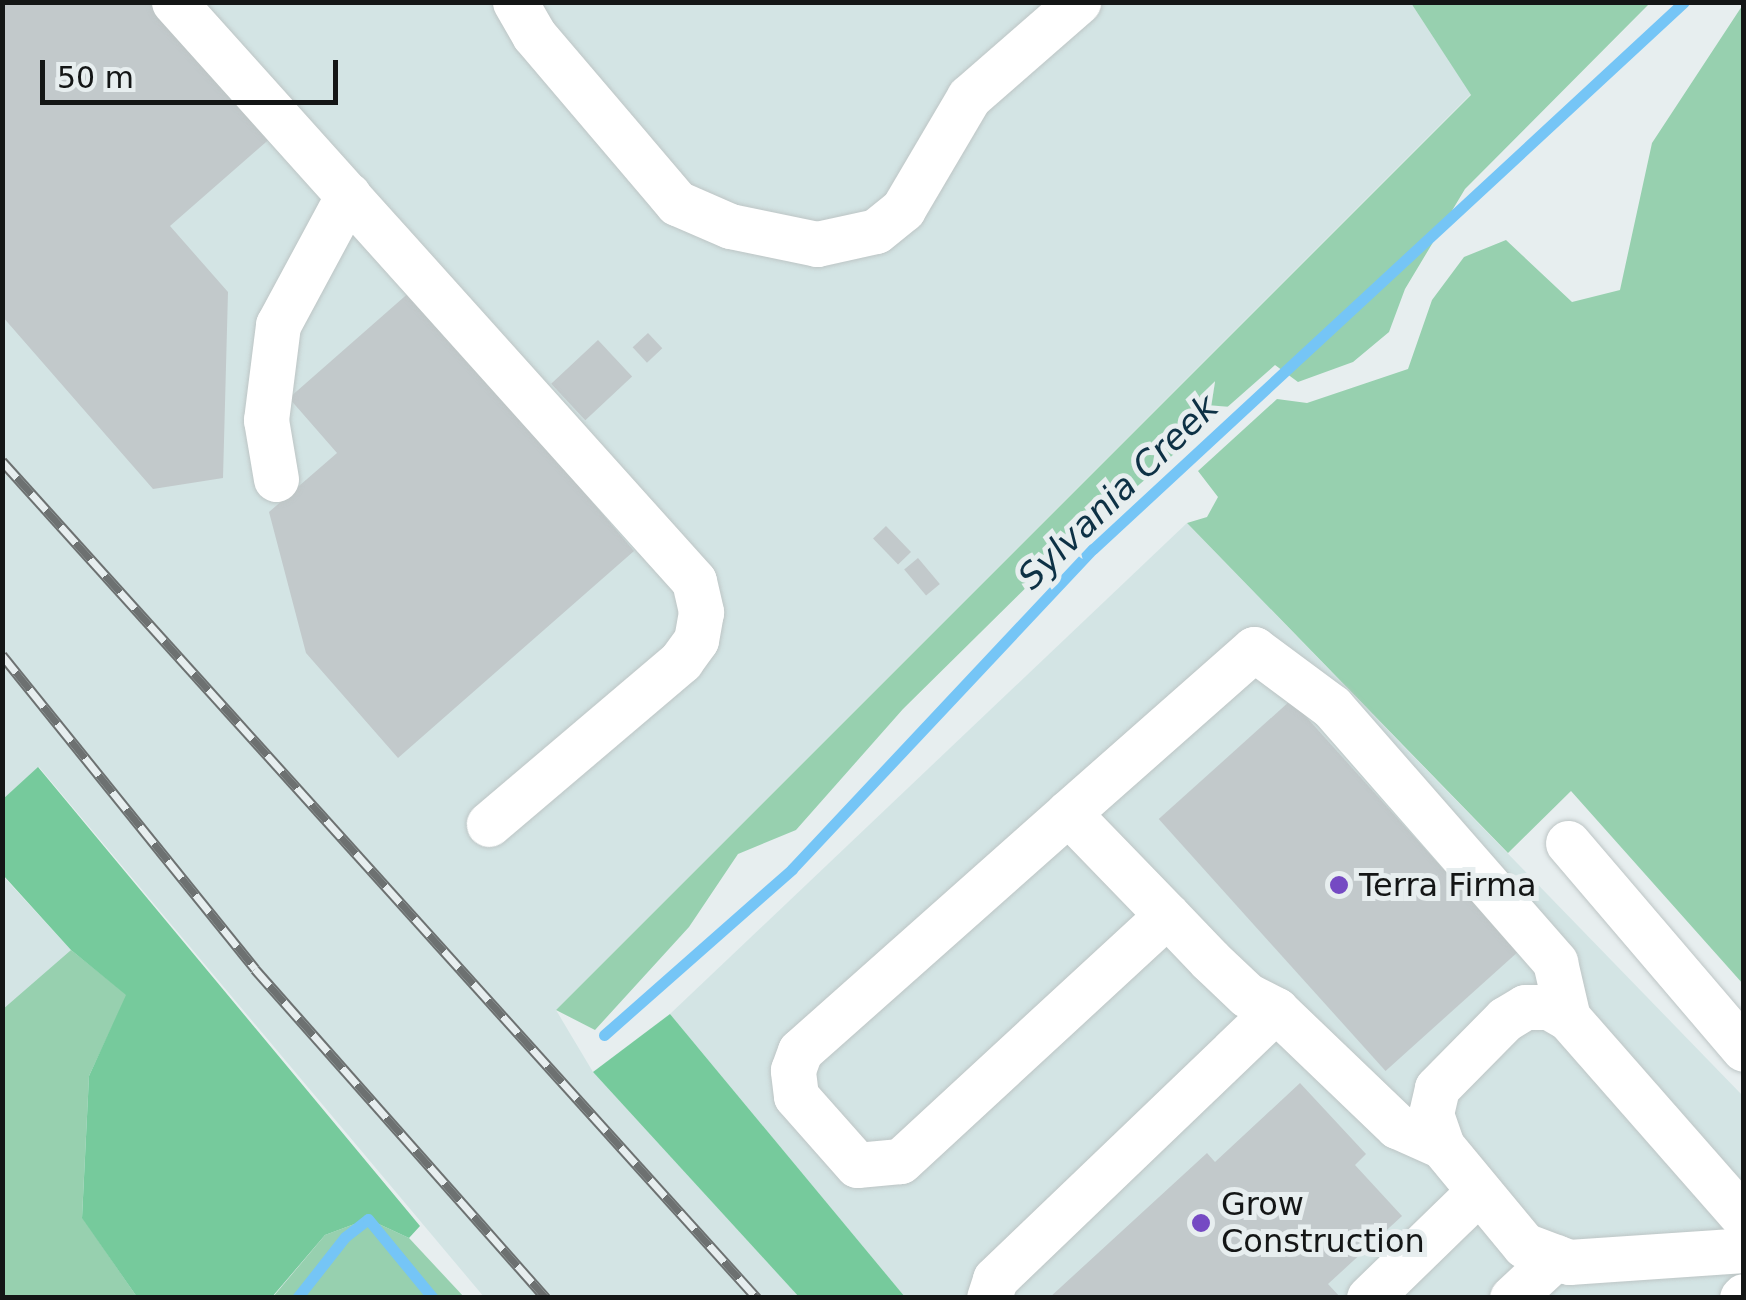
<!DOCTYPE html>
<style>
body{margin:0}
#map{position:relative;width:1746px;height:1300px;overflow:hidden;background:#e7eeef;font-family:"DejaVu Sans",sans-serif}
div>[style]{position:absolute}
.built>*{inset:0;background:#d3e4e4}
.green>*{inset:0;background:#97d0af}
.forest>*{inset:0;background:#76ca9c}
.stream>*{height:11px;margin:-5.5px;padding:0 5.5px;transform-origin:5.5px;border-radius:5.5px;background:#75c5f6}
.building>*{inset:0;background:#c2c9cb;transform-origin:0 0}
.roads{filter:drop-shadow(0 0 2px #bdc5c5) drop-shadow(0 0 2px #bdc5c5)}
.minor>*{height:45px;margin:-22.5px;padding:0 22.5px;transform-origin:22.5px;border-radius:22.5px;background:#fff}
.rail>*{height:11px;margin-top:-5.5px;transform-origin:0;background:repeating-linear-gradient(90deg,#e7eeef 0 22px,#6d7171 0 44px);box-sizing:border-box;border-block:2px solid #6d7171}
.dots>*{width:28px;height:28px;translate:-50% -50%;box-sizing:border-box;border:5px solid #e7eeef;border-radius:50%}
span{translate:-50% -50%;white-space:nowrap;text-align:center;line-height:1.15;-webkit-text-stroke:10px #e7eeef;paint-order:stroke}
.poi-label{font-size:32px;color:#141616}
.left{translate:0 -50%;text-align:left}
.water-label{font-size:35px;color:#0d3145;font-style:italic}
.frame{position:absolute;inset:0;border:5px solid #141616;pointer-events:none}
.scale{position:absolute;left:40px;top:60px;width:298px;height:45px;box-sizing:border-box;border:5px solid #141616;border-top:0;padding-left:12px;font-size:30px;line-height:35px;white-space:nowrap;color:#141616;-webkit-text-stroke:8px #e7eeef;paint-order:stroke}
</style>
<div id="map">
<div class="built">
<i style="clip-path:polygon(3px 3px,1411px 3px,1471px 94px,556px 1010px,593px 1072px,799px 1297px,484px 1297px,39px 767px,3px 799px)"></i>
<i style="clip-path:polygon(1187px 523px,1743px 1096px,1743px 1297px,905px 1297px,670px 1014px)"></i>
<i style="clip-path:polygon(2px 875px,71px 950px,3px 1010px,2px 1010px)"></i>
</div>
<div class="green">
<i style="clip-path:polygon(1411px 3px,1650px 3px,1465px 189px,1405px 289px,1389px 332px,1353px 362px,1298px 382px,1275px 365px,1057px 557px,903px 709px,796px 830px,738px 854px,689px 927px,595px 1030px,556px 1010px,1471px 95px)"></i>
<i style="clip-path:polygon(1744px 3px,1744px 984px,1743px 984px,1571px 791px,1508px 853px,1187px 523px,1207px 517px,1218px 497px,1198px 471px,1277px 399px,1307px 403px,1408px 369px,1432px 300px,1464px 257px,1506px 240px,1572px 302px,1620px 290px,1652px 143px)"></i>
<i style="clip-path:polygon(71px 950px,127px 995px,89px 1076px,82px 1217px,137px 1297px,3px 1297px,2px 1010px)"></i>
<i style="clip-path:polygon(368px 1219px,409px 1238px,464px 1297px,272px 1298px,325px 1235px)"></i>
</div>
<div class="forest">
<i style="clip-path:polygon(38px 767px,420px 1226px,409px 1238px,368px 1219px,325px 1235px,272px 1297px,137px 1297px,82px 1218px,89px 1076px,126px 995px,71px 950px,3px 875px,3px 799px)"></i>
<i style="clip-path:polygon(670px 1014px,905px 1297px,799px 1297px,593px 1072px)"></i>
</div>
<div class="stream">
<i style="left:604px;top:1035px;width:251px;rotate:-41.4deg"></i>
<i style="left:792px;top:869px;width:439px;rotate:-46.8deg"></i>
<i style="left:1093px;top:549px;width:805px;rotate:-42.79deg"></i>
<i style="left:297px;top:1298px;width:78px;rotate:-51.8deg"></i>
<i style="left:345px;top:1237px;width:29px;rotate:-38deg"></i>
<i style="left:368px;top:1219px;width:102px;rotate:50.6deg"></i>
</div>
<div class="building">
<i style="clip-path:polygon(2px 2px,151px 2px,273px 136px,170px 226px,228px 292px,223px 478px,153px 489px,2px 316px)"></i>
<i style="clip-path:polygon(412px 290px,634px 551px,398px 758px,306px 653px,269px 512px,337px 453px,289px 398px)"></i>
<i style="left:648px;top:333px;width:21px;height:21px;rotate:47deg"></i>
<i style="left:598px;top:340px;width:50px;height:64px;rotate:47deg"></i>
<i style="left:886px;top:526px;width:36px;height:18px;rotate:46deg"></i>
<i style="left:918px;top:558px;width:34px;height:18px;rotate:50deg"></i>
<i style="left:1291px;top:700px;width:339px;height:178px;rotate:48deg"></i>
<i style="clip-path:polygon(1300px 1083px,1366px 1154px,1355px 1165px,1402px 1216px,1328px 1284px,1341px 1298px,1049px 1298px,1207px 1153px,1215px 1162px)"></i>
</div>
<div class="roads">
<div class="minor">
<i style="left:174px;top:2px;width:778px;rotate:48.07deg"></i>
<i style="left:694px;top:581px;width:32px;rotate:77deg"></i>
<i style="left:701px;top:612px;width:28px;rotate:100deg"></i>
<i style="left:696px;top:640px;width:26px;rotate:126deg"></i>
<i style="left:681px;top:661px;width:252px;rotate:139.7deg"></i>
<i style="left:515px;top:2px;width:38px;rotate:60deg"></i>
<i style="left:534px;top:35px;width:221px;rotate:49.6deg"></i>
<i style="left:677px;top:203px;width:58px;rotate:23.5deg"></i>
<i style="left:730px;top:226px;width:89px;rotate:11.7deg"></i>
<i style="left:817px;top:244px;width:60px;rotate:-12.4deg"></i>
<i style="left:876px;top:231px;width:35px;rotate:-39deg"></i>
<i style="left:903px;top:209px;width:130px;rotate:-59.5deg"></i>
<i style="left:969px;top:97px;width:145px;rotate:-41.1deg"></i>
<i style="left:276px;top:479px;width:60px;rotate:-99.6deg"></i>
<i style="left:266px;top:420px;width:96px;rotate:-82.8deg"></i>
<i style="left:278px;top:325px;width:148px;rotate:-61.7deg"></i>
<i style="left:1068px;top:813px;width:248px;rotate:-41.4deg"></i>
<i style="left:1254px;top:649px;width:97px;rotate:36.6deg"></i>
<i style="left:1332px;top:707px;width:339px;rotate:48.8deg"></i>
<i style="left:1555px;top:962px;width:57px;rotate:76.9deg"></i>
<i style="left:1568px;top:843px;width:271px;rotate:49.5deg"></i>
<i style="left:1167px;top:915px;width:363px;rotate:137.3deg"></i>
<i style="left:900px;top:1161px;width:43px;rotate:174.7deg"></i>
<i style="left:857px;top:1165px;width:92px;rotate:-131.5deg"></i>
<i style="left:796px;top:1096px;width:26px;rotate:-97deg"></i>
<i style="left:793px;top:1070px;width:20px;rotate:-70deg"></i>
<i style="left:800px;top:1051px;width:358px;rotate:-41.6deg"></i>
<i style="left:1068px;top:813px;width:142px;rotate:45.9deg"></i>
<i style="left:1167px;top:915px;width:62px;rotate:46.3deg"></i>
<i style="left:1210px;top:960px;width:51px;rotate:43.4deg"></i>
<i style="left:1247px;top:995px;width:33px;rotate:27deg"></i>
<i style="left:1744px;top:1218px;width:266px;rotate:-131.3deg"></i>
<i style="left:1568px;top:1018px;width:22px;rotate:-150deg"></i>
<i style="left:1549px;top:1007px;width:24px;rotate:180deg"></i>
<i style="left:1525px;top:1007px;width:23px;rotate:149deg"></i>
<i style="left:1505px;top:1019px;width:97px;rotate:134.6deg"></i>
<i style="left:1437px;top:1088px;width:27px;rotate:103deg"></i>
<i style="left:1431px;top:1114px;width:34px;rotate:71deg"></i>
<i style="left:1442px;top:1146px;width:129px;rotate:50.4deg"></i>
<i style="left:1524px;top:1245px;width:48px;rotate:20.7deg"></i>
<i style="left:1569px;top:1262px;width:175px;rotate:-3.9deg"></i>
<i style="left:989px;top:1298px;width:20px;rotate:-72deg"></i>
<i style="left:995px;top:1279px;width:389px;rotate:-43.8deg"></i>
<i style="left:1276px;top:1010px;width:168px;rotate:43.8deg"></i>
<i style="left:1397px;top:1126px;width:49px;rotate:24deg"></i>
<i style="left:1369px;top:1298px;width:153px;rotate:-44.2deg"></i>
<i style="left:1512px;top:1298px;width:60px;rotate:-43deg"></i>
<i style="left:1742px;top:1298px;width:3px;rotate:-45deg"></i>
</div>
</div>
<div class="rail">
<i style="left:2px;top:461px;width:1127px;rotate:47.95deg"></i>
<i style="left:2px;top:655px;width:403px;rotate:51.1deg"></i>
<i style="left:255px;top:969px;width:439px;rotate:48.5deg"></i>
</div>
<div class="dots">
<i style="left:1339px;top:885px;background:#754ac3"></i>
<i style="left:1201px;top:1223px;background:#754ac3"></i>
</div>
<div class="poi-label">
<span class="left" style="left:1359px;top:885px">Terra Firma</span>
<span class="left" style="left:1221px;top:1223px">Grow<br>Construction</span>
</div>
<div class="water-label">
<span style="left:1118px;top:492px;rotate:-44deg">Sylvania Creek</span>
</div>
<div class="frame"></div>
<div class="scale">50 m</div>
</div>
